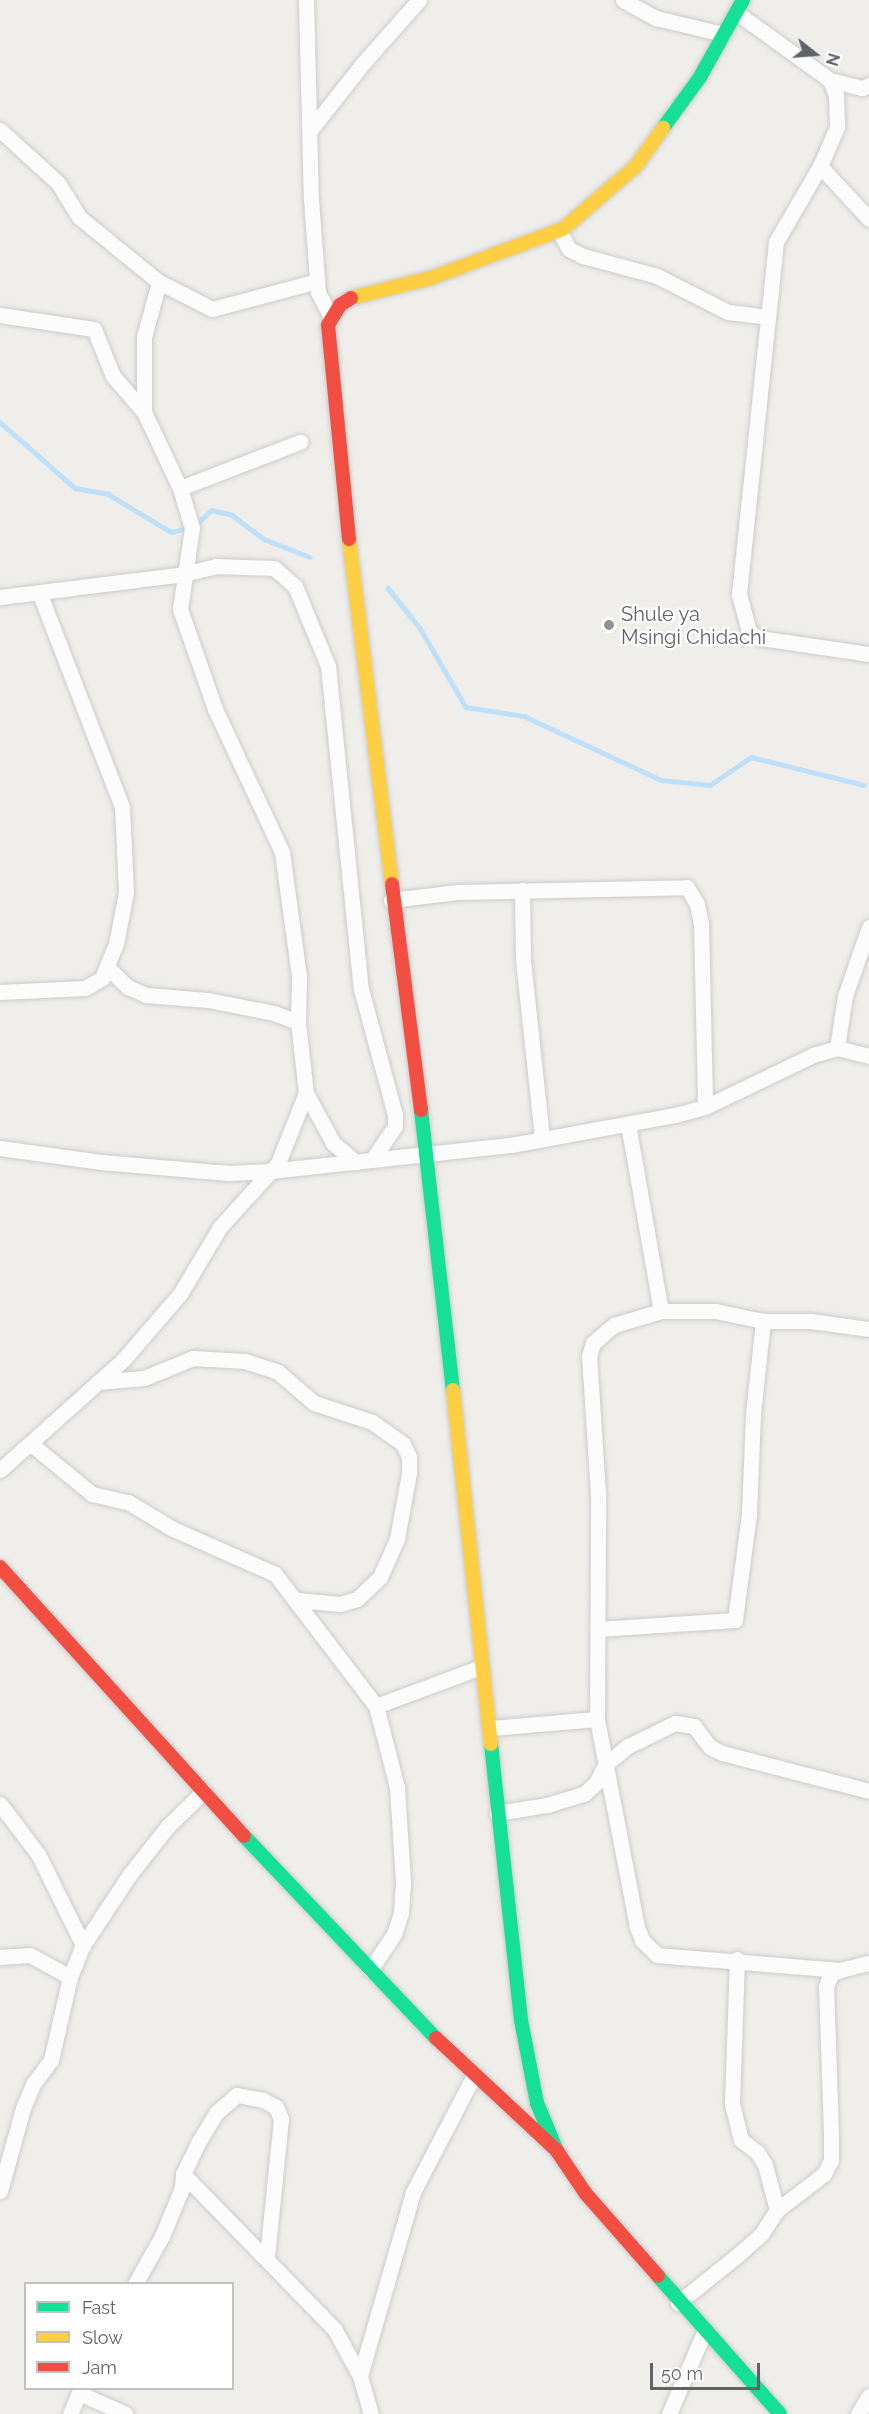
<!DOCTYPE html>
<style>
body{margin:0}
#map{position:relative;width:869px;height:2414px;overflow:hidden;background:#efeeea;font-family:Raleway,sans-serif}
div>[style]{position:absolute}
.stream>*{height:4.5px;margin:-2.25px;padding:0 2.25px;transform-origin:2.25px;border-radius:2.25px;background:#bfe0f9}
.roads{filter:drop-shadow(0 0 2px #cbcccc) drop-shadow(0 0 2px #cbcccc)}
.street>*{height:15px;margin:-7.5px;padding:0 7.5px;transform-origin:7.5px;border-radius:7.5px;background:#fdfcfc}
.fast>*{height:14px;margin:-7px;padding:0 7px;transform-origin:7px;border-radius:7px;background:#16e098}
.slow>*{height:14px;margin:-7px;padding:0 7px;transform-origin:7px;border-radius:7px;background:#ffcf43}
.jam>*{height:14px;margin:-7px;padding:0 7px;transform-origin:7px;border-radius:7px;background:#f24e42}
.dots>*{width:16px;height:16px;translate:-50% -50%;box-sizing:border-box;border:3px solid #fff;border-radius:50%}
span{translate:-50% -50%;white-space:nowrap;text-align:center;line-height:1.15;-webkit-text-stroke:4.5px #fff;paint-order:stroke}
.poi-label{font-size:20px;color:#5f6368}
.left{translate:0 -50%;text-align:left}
.legend{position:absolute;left:24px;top:2282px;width:210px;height:108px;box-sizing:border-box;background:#fff;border:2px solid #bfc1c3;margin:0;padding:8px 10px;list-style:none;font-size:18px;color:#5f6368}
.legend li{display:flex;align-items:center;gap:12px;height:30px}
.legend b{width:30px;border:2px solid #bfc1c3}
.north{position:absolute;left:785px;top:24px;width:60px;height:60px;-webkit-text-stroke:4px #fff;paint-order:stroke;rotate:107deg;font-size:16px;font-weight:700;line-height:24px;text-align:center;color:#5f6368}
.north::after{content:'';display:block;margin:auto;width:21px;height:27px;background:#5f6368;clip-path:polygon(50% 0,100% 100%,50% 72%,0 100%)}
.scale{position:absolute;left:650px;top:2363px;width:110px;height:27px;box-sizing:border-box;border:3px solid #5f6368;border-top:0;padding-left:8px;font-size:18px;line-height:21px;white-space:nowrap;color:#5f6368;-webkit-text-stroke:4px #fff;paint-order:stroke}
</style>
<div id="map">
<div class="stream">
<i style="left:0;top:422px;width:100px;rotate:41.3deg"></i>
<i style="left:75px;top:488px;width:34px;rotate:10deg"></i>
<i style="left:108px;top:494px;width:74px;rotate:31.1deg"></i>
<i style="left:171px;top:532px;width:17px;rotate:-13deg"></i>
<i style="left:196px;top:525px;width:21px;rotate:-45deg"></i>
<i style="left:211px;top:510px;width:22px;rotate:13deg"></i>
<i style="left:232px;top:515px;width:40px;rotate:37deg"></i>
<i style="left:264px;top:539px;width:49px;rotate:21.4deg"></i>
<i style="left:388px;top:588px;width:51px;rotate:51.3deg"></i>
<i style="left:420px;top:628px;width:91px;rotate:59.8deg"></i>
<i style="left:466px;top:707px;width:59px;rotate:8.8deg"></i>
<i style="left:524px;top:716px;width:151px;rotate:25deg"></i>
<i style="left:661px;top:780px;width:49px;rotate:5.8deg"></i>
<i style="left:710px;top:785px;width:50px;rotate:-34.3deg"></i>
<i style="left:751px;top:757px;width:116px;rotate:13.9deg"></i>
</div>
<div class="roads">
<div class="street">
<i style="left:306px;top:0;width:199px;rotate:88.6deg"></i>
<i style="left:311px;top:199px;width:93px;rotate:85.7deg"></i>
<i style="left:318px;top:292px;width:27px;rotate:63deg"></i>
<i style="left:623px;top:0;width:38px;rotate:29deg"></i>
<i style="left:656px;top:18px;width:69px;rotate:13.4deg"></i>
<i style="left:737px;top:13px;width:115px;rotate:35.8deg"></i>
<i style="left:869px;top:85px;width:8px;rotate:157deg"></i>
<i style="left:862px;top:88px;width:33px;rotate:-166deg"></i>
<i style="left:830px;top:80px;width:16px;rotate:68deg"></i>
<i style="left:836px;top:95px;width:32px;rotate:88deg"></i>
<i style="left:837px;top:127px;width:43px;rotate:113.6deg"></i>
<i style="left:820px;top:166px;width:88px;rotate:120.1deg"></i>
<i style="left:776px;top:242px;width:354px;rotate:96deg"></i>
<i style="left:739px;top:594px;width:39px;rotate:75deg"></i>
<i style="left:749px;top:632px;width:13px;rotate:29deg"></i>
<i style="left:760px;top:638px;width:110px;rotate:8.4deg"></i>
<i style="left:311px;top:129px;width:85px;rotate:-51.7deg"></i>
<i style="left:364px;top:62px;width:83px;rotate:-48.4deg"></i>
<i style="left:0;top:130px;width:79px;rotate:42.4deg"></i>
<i style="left:58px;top:183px;width:40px;rotate:58deg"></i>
<i style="left:79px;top:217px;width:103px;rotate:39.1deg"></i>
<i style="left:159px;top:282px;width:59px;rotate:27deg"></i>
<i style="left:212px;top:309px;width:109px;rotate:-14.9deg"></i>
<i style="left:820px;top:166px;width:72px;rotate:47.2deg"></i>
<i style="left:559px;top:231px;width:21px;rotate:61deg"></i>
<i style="left:569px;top:249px;width:16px;rotate:27deg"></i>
<i style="left:583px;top:256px;width:77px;rotate:15.1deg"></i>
<i style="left:657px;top:276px;width:80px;rotate:26.9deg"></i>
<i style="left:728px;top:312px;width:38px;rotate:7deg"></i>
<i style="left:0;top:315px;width:95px;rotate:8.5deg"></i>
<i style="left:94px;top:329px;width:51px;rotate:68deg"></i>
<i style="left:113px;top:376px;width:48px;rotate:49.3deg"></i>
<i style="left:144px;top:412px;width:84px;rotate:64.7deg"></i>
<i style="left:180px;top:488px;width:42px;rotate:73.3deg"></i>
<i style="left:192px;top:528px;width:82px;rotate:98.4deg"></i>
<i style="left:180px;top:609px;width:106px;rotate:70.7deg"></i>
<i style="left:215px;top:709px;width:158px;rotate:64.9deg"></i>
<i style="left:282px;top:852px;width:125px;rotate:82.2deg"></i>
<i style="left:299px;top:976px;width:46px;rotate:91.2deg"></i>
<i style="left:298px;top:1022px;width:71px;rotate:83.6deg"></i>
<i style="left:306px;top:1093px;width:57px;rotate:61.6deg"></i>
<i style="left:333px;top:1143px;width:30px;rotate:40deg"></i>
<i style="left:144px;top:412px;width:75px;rotate:-90deg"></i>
<i style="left:144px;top:337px;width:57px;rotate:-74.7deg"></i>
<i style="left:180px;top:488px;width:129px;rotate:-21deg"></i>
<i style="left:0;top:597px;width:185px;rotate:-7.1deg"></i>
<i style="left:184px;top:574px;width:32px;rotate:-14deg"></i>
<i style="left:215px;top:566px;width:59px;rotate:1.9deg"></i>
<i style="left:274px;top:568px;width:28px;rotate:41deg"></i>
<i style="left:295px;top:586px;width:87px;rotate:67.6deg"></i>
<i style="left:328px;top:666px;width:325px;rotate:84.2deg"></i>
<i style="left:361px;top:989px;width:131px;rotate:74.9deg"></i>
<i style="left:395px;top:1115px;width:11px;rotate:90deg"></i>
<i style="left:395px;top:1126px;width:41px;rotate:124.1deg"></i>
<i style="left:522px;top:890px;width:70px;rotate:89.2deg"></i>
<i style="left:523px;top:960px;width:180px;rotate:83.9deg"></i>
<i style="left:391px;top:900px;width:66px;rotate:-6.9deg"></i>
<i style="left:457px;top:892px;width:230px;rotate:-1.2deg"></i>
<i style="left:687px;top:887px;width:20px;rotate:60deg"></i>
<i style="left:697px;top:904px;width:20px;rotate:79deg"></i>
<i style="left:701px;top:924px;width:183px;rotate:88.7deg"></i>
<i style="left:108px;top:968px;width:28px;rotate:44deg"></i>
<i style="left:128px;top:987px;width:20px;rotate:24deg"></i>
<i style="left:146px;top:995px;width:62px;rotate:4.6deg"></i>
<i style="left:208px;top:1000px;width:67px;rotate:11.1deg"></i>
<i style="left:274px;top:1013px;width:26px;rotate:21deg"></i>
<i style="left:0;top:992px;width:85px;rotate:-2.7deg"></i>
<i style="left:85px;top:988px;width:20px;rotate:-30deg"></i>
<i style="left:102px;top:978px;width:37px;rotate:-68deg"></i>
<i style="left:116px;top:944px;width:53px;rotate:-79.1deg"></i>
<i style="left:126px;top:892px;width:85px;rotate:-92.7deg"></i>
<i style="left:122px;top:807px;width:230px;rotate:-111.1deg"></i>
<i style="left:837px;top:1048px;width:53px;rotate:-81.3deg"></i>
<i style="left:845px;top:996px;width:73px;rotate:-70.8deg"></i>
<i style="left:628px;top:1124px;width:190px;rotate:80deg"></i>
<i style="left:0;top:1148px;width:102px;rotate:7.9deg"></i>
<i style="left:101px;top:1162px;width:128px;rotate:4.9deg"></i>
<i style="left:229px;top:1173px;width:41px;rotate:-2.8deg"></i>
<i style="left:270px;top:1171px;width:242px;rotate:-6.2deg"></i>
<i style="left:511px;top:1145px;width:167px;rotate:-10.4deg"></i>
<i style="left:675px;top:1115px;width:31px;rotate:-15deg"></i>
<i style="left:705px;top:1107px;width:120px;rotate:-25.7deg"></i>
<i style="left:813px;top:1055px;width:25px;rotate:-16deg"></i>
<i style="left:837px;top:1048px;width:33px;rotate:14deg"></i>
<i style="left:98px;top:1382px;width:46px;rotate:-5deg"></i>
<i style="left:144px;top:1378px;width:53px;rotate:-22.2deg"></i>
<i style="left:193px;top:1358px;width:52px;rotate:3.3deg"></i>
<i style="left:245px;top:1361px;width:35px;rotate:18deg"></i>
<i style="left:278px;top:1372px;width:48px;rotate:40.7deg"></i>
<i style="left:314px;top:1403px;width:61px;rotate:18.1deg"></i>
<i style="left:372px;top:1422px;width:38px;rotate:35deg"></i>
<i style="left:403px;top:1444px;width:14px;rotate:65deg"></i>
<i style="left:409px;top:1457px;width:16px;rotate:90deg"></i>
<i style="left:409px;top:1473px;width:67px;rotate:100.3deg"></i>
<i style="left:397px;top:1539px;width:42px;rotate:114.1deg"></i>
<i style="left:380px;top:1577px;width:32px;rotate:136deg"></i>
<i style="left:357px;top:1599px;width:18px;rotate:164deg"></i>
<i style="left:340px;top:1604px;width:42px;rotate:-174.6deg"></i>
<i style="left:31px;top:1444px;width:79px;rotate:39.3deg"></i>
<i style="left:92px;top:1494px;width:37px;rotate:13deg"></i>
<i style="left:128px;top:1502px;width:52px;rotate:31deg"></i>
<i style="left:173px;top:1529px;width:111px;rotate:23.8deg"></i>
<i style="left:275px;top:1574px;width:166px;rotate:52.6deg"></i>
<i style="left:376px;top:1706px;width:84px;rotate:75.5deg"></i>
<i style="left:397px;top:1787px;width:96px;rotate:86.4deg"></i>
<i style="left:403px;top:1883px;width:30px;rotate:94deg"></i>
<i style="left:401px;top:1913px;width:22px;rotate:108deg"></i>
<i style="left:394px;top:1934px;width:43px;rotate:123.7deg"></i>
<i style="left:0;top:1470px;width:165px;rotate:-41.8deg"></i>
<i style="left:123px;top:1360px;width:87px;rotate:-49.2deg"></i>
<i style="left:180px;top:1294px;width:78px;rotate:-59.2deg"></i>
<i style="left:220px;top:1227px;width:86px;rotate:-47.8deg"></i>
<i style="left:278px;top:1163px;width:75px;rotate:-68.2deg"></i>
<i style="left:598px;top:1629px;width:137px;rotate:-3.8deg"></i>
<i style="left:735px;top:1620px;width:107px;rotate:-82.5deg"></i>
<i style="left:749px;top:1514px;width:100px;rotate:-87.7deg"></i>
<i style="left:753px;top:1414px;width:94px;rotate:-83.9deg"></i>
<i style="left:376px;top:1706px;width:112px;rotate:-20.4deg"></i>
<i style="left:491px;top:1728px;width:106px;rotate:-4.9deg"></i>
<i style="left:0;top:1804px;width:63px;rotate:52.8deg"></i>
<i style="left:38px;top:1854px;width:102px;rotate:63.7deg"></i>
<i style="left:497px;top:1813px;width:51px;rotate:-9.1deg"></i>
<i style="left:547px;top:1805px;width:39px;rotate:-17deg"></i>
<i style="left:584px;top:1794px;width:16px;rotate:-43deg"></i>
<i style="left:596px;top:1783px;width:20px;rotate:-63deg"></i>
<i style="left:605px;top:1765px;width:30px;rotate:-40deg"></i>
<i style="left:628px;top:1746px;width:52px;rotate:-26.1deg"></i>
<i style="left:675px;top:1723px;width:19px;rotate:9deg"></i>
<i style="left:694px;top:1726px;width:26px;rotate:53deg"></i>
<i style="left:710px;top:1747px;width:13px;rotate:27deg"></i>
<i style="left:722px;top:1753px;width:152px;rotate:14.5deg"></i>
<i style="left:0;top:1957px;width:30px;rotate:-4deg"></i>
<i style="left:30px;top:1955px;width:46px;rotate:28.8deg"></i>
<i style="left:737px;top:1959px;width:145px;rotate:92deg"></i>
<i style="left:732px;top:2104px;width:37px;rotate:76deg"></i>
<i style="left:741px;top:2140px;width:20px;rotate:37deg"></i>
<i style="left:757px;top:2152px;width:15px;rotate:58deg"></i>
<i style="left:765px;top:2165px;width:47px;rotate:75.1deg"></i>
<i style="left:840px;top:1970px;width:184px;rotate:-175.3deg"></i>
<i style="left:657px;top:1955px;width:21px;rotate:-135deg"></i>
<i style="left:642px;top:1940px;width:14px;rotate:-111deg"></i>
<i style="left:637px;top:1927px;width:212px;rotate:-100.9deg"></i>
<i style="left:597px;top:1719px;width:225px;rotate:-89.7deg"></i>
<i style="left:598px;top:1494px;width:138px;rotate:-93.7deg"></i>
<i style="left:589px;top:1356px;width:14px;rotate:-73deg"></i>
<i style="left:593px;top:1343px;width:28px;rotate:-41deg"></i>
<i style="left:614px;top:1325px;width:49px;rotate:-16.6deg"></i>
<i style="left:661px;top:1311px;width:54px"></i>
<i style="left:715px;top:1311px;width:49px;rotate:11.8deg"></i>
<i style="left:763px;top:1321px;width:48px"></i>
<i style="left:811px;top:1321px;width:59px;rotate:7.9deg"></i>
<i style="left:183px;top:2174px;width:218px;rotate:45.7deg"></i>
<i style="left:335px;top:2330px;width:52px;rotate:61.5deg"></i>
<i style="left:360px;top:2376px;width:40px;rotate:74deg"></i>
<i style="left:0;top:2191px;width:86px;rotate:-74.5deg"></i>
<i style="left:23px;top:2108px;width:26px;rotate:-67deg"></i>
<i style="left:33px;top:2084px;width:30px;rotate:-53deg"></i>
<i style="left:51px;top:2060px;width:85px;rotate:-77.1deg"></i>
<i style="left:70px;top:1977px;width:35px;rotate:-68deg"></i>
<i style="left:83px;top:1945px;width:85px;rotate:-56.5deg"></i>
<i style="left:130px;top:1874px;width:61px;rotate:-51.6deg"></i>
<i style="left:168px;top:1826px;width:50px;rotate:-44.2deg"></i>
<i style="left:135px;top:2284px;width:55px;rotate:-60.6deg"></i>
<i style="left:162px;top:2236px;width:52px;rotate:-67.4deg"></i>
<i style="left:182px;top:2188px;width:14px;rotate:-86deg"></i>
<i style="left:183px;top:2174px;width:34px;rotate:-64deg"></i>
<i style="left:198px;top:2143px;width:35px;rotate:-59deg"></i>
<i style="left:216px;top:2113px;width:28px;rotate:-41deg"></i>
<i style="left:237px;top:2095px;width:26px;rotate:11deg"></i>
<i style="left:263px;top:2100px;width:15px;rotate:28deg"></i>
<i style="left:276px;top:2107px;width:13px;rotate:67deg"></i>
<i style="left:281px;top:2119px;width:140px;rotate:95.8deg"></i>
<i style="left:678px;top:2303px;width:78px;rotate:-38.8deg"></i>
<i style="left:739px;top:2254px;width:31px;rotate:-42deg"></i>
<i style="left:762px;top:2233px;width:27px;rotate:-57deg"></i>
<i style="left:777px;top:2210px;width:59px;rotate:-37.5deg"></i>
<i style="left:824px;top:2174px;width:16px;rotate:-63deg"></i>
<i style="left:831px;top:2160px;width:26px;rotate:-90deg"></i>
<i style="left:831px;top:2134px;width:148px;rotate:-91.9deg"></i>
<i style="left:826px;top:1986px;width:13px;rotate:-67deg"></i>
<i style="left:831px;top:1974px;width:10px;rotate:-24deg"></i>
<i style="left:840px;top:1970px;width:30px;rotate:-14deg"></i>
<i style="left:360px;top:2376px;width:191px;rotate:-73.9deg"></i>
<i style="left:413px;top:2192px;width:130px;rotate:-62.4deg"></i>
<i style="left:79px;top:2393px;width:51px;rotate:24.1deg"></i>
<i style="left:70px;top:2414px;width:28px;rotate:-67deg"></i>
<i style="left:669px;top:2414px;width:91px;rotate:-66.8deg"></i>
<i style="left:858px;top:2414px;width:21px;rotate:-59deg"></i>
</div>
<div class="fast">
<i style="left:663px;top:128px;width:63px;rotate:-54deg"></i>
<i style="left:700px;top:77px;width:88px;rotate:-60.8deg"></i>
<i style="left:421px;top:1110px;width:282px;rotate:83.5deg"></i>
<i style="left:491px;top:1744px;width:278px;rotate:83.8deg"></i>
<i style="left:521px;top:2020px;width:85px;rotate:79.1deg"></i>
<i style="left:537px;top:2103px;width:52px;rotate:67.4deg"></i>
<i style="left:244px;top:1836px;width:279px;rotate:46.5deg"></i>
<i style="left:658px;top:2276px;width:184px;rotate:48.5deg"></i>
</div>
<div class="slow">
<i style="left:351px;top:298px;width:82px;rotate:-14deg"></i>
<i style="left:431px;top:278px;width:141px;rotate:-20.4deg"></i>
<i style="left:563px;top:229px;width:96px;rotate:-40.8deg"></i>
<i style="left:636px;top:166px;width:47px;rotate:-54.6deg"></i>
<i style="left:349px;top:539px;width:348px;rotate:82.9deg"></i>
<i style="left:453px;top:1390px;width:356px;rotate:83.9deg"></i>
</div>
<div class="jam">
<i style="left:349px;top:539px;width:215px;rotate:-95.6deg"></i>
<i style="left:328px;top:325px;width:23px;rotate:-59deg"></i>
<i style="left:340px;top:305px;width:13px;rotate:-32deg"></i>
<i style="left:392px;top:884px;width:228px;rotate:82.7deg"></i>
<i style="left:0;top:1567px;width:363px;rotate:47.8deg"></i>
<i style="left:436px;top:2038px;width:166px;rotate:43deg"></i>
<i style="left:557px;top:2151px;width:52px;rotate:56deg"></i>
<i style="left:586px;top:2194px;width:109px;rotate:48.7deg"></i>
</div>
</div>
<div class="dots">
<i style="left:609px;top:625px;background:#919496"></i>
</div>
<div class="poi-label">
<span class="left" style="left:621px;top:626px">Shule ya<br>Msingi Chidachi</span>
</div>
<ul class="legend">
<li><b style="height:8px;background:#16e098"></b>Fast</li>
<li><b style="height:8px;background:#ffcf43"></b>Slow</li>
<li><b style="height:8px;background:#f24e42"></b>Jam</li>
</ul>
<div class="north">N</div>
<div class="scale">50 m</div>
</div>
